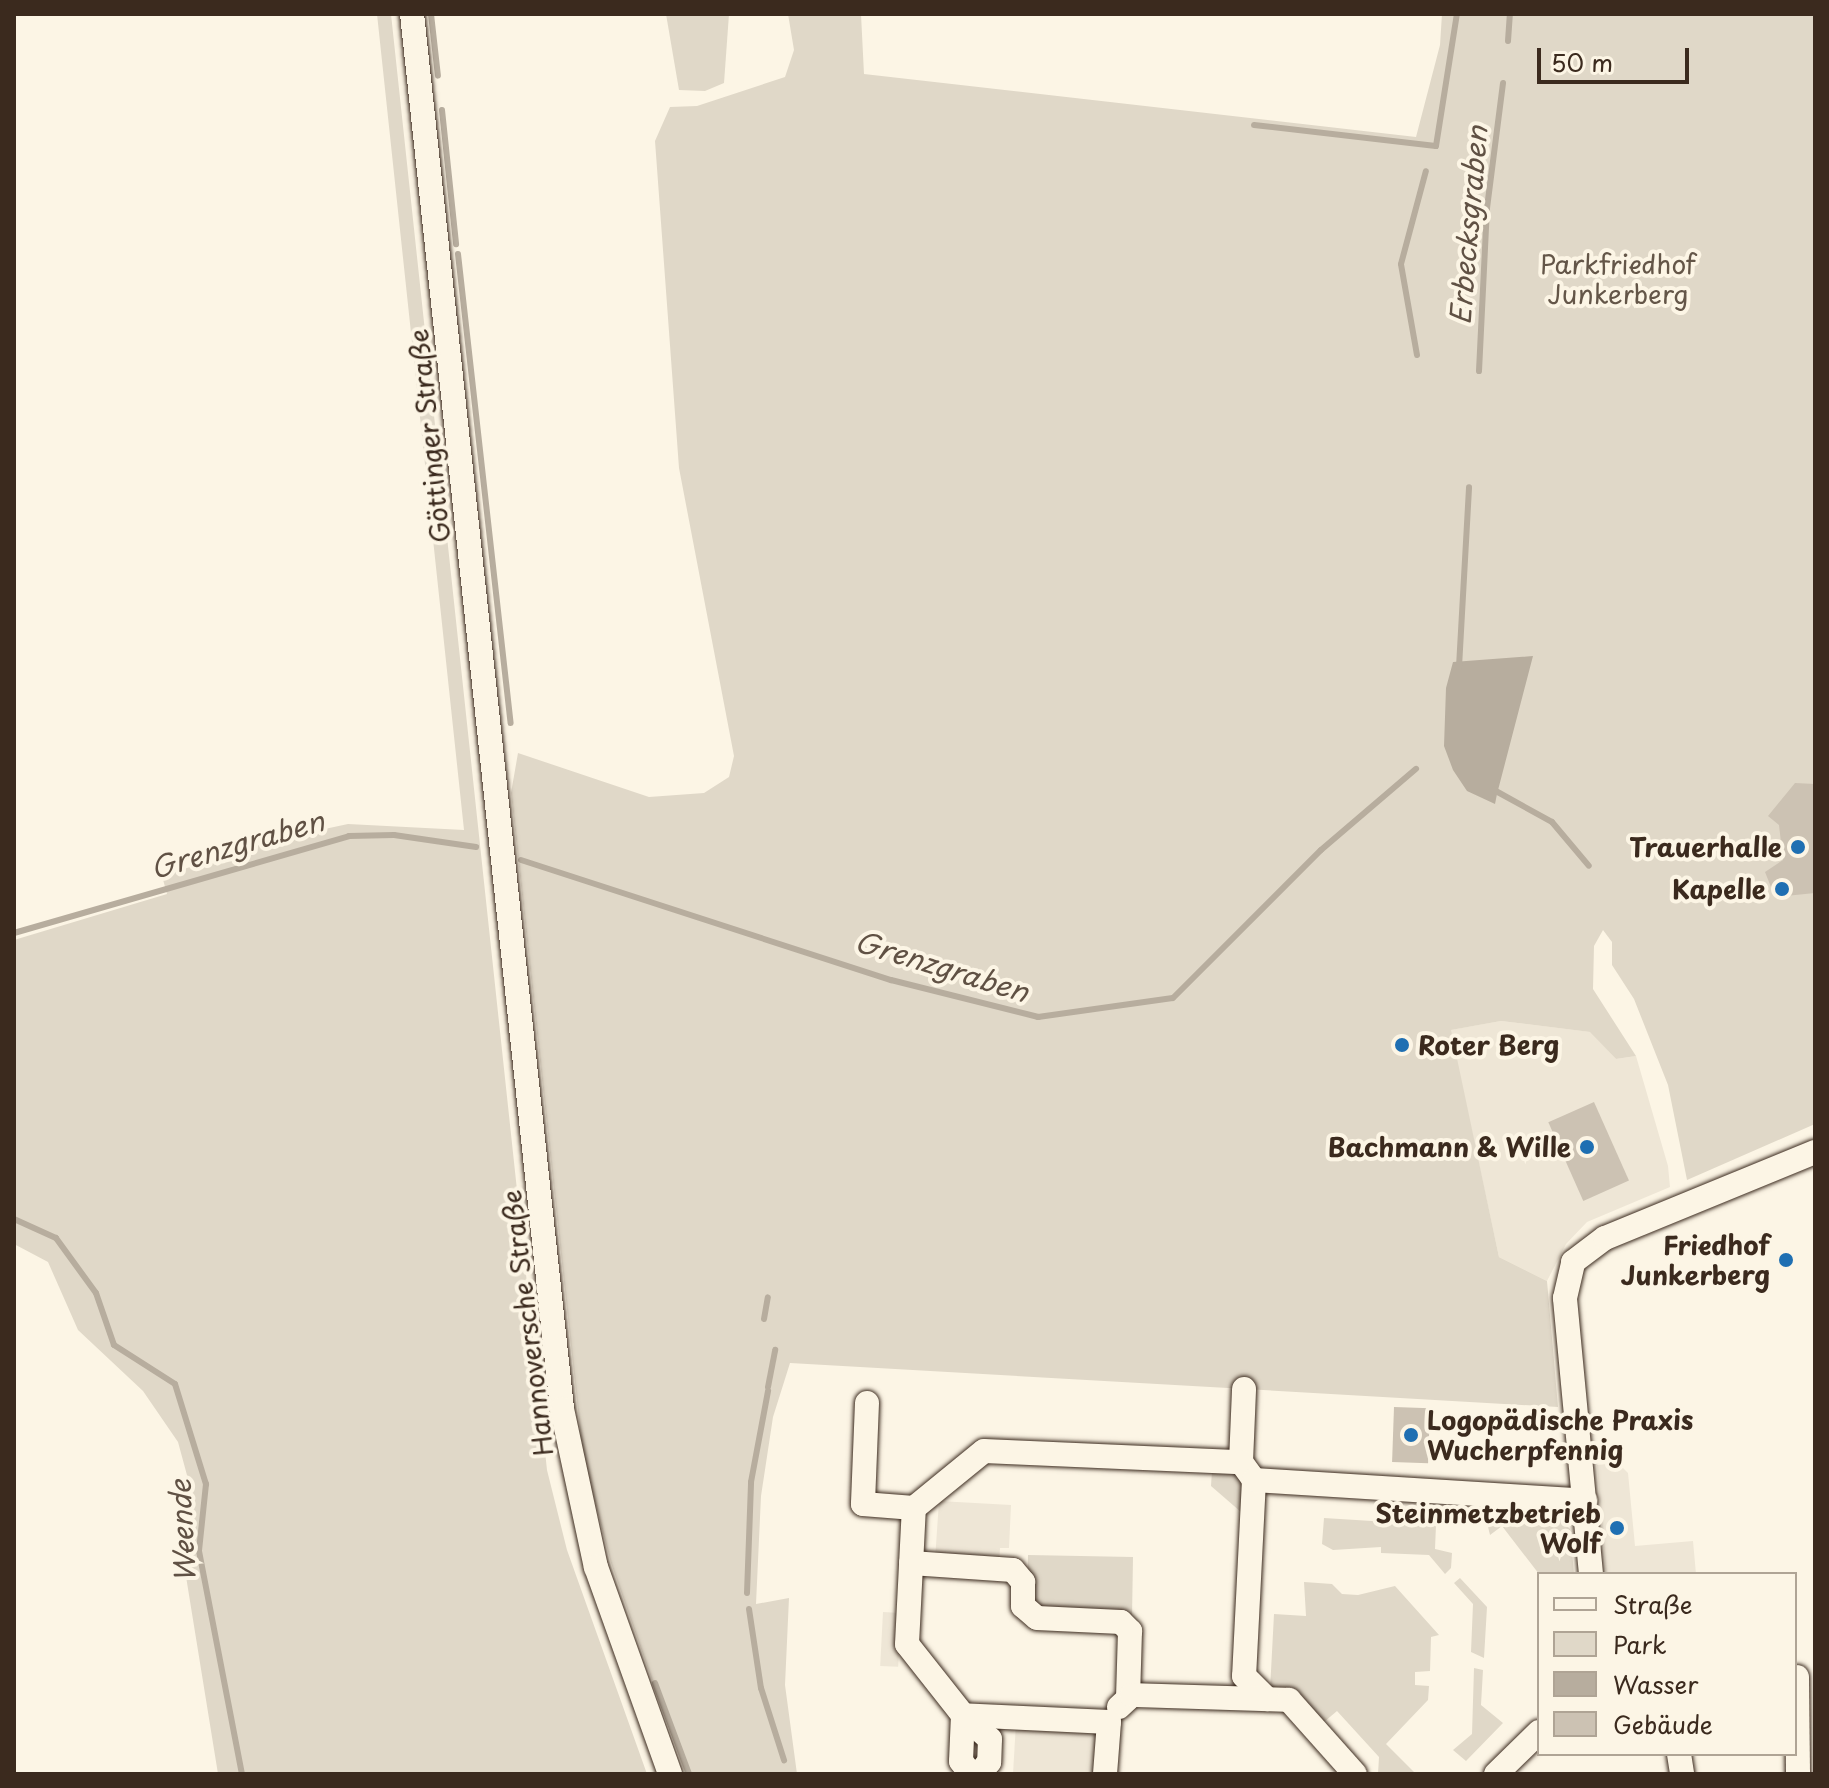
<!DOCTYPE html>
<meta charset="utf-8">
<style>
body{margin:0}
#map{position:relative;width:1829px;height:1788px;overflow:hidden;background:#fcf5e5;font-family:"Playpen Sans",sans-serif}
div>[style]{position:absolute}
.built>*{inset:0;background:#eee6d6;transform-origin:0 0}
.green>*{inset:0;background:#e0d8c8}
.water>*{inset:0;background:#b7ad9e}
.stream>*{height:6px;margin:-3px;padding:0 3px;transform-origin:3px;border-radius:3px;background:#b7ad9e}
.building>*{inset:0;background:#ccc2b3;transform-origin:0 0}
.roads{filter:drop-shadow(0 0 2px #3b2a1e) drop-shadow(0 0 2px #3b2a1e)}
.minor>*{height:24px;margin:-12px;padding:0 12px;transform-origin:12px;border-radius:12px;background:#fcf5e5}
.dots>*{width:22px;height:22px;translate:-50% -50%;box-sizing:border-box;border:4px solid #fcf5e5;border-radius:50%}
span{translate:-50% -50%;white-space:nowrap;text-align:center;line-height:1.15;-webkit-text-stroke:8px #fcf5e5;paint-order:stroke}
.park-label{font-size:26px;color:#645648}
.street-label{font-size:26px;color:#3b2a1e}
.poi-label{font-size:26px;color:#3b2a1e;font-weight:700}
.right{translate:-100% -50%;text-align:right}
.left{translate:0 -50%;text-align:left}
.water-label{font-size:28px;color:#605144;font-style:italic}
.frame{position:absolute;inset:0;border:16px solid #3b2a1e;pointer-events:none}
.legend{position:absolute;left:1537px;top:1572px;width:260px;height:184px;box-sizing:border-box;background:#fcf5e5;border:2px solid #afa495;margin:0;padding:10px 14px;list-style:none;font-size:24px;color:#3b2a1e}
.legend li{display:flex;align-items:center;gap:16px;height:40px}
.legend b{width:40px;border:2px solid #afa495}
.scale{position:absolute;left:1537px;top:48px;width:152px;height:36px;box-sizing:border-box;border:4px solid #3b2a1e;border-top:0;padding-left:10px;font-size:24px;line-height:28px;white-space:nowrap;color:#3b2a1e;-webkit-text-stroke:6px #fcf5e5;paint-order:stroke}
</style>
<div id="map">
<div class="built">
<i style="clip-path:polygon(1501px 1021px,1591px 1032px,1616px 1059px,1636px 1056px,1668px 1166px,1670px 1187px,1587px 1222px,1566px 1244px,1547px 1281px,1499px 1257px,1450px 1030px)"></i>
<i style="clip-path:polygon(1618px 1463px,1628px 1473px,1635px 1546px,1693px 1541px,1696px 1574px,1606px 1574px,1597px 1465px)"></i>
<i style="clip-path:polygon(939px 1501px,1011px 1505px,1009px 1548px,1000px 1548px,999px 1564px,935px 1560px)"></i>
<i style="left:883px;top:1612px;width:18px;height:54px;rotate:3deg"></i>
<i style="clip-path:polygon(1016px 1723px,1104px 1727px,1095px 1774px,1013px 1774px)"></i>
</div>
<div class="green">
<i style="clip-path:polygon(377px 14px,391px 14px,547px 1470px,567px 1550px,647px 1774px,218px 1774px,183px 1558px,194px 1501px,178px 1442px,143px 1391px,78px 1330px,48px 1262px,14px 1244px,14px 940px,167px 894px,162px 876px,278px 839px,348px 824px,464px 830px)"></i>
<i style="clip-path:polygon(666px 14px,729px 14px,724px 83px,705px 91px,679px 90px)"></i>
<i style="clip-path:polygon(788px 14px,861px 14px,864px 74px,1416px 137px,1440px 45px,1442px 14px,1815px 14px,1815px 1124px,1687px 1180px,1668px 1085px,1634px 999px,1612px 965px,1612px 942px,1603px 930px,1594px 946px,1593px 989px,1636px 1056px,1616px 1059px,1590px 1032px,1501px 1021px,1451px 1030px,1499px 1257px,1547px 1281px,1558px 1407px,790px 1363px,773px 1417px,761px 1496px,756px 1604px,789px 1598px,785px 1685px,797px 1774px,685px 1774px,611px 1563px,583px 1456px,511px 793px,518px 753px,649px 797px,704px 793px,729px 777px,734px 756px,679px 468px,655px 141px,670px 107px,697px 106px,785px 77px,794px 50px)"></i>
<i style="clip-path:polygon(1212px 1471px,1235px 1472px,1242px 1480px,1241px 1512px,1211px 1486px)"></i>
<i style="clip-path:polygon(1501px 1504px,1505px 1510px,1553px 1512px,1570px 1529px,1574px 1574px,1539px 1574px,1502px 1526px,1490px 1535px,1483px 1507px)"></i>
<i style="clip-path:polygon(1324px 1518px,1436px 1525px,1435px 1549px,1452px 1553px,1451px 1568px,1445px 1574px,1429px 1555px,1381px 1553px,1381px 1547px,1333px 1550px,1322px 1544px)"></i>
<i style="clip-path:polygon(1028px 1555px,1133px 1557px,1132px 1617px,1036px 1613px,1027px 1604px)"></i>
<i style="clip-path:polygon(1460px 1578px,1487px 1607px,1484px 1658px,1471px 1652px,1473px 1604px,1454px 1583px)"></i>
<i style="clip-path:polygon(1304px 1582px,1332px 1584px,1342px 1594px,1358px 1595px,1395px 1586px,1439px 1635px,1431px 1637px,1430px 1671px,1415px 1672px,1415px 1685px,1429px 1686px,1428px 1700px,1386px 1744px,1416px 1774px,1378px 1774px,1379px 1757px,1337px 1711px,1324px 1722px,1298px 1691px,1270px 1690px,1274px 1614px,1306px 1616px)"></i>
<i style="clip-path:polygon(1474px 1668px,1483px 1670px,1481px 1705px,1503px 1723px,1466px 1761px,1453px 1750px,1472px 1734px)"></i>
</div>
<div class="water">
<i style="clip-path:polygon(1533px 656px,1497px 794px,1495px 804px,1467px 791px,1453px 770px,1444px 746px,1446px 688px,1453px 662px)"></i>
</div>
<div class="stream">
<i style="left:431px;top:14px;width:62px;rotate:83.6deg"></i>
<i style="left:1508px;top:41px;width:27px;rotate:-86deg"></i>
<i style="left:442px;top:110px;width:135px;rotate:84deg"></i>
<i style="left:1254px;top:125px;width:183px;rotate:6.6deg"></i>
<i style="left:1436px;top:146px;width:134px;rotate:-81deg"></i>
<i style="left:458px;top:254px;width:472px;rotate:83.6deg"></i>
<i style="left:1417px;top:355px;width:92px;rotate:-100deg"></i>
<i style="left:1401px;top:264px;width:96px;rotate:-75deg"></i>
<i style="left:1479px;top:371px;width:163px;rotate:-87.2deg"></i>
<i style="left:1487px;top:208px;width:126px;rotate:-82.7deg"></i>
<i style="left:1459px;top:667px;width:180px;rotate:-86.8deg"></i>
<i style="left:1494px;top:790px;width:66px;rotate:28.9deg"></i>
<i style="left:1552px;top:822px;width:57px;rotate:49.9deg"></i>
<i style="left:521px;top:860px;width:389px;rotate:18deg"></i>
<i style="left:891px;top:980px;width:152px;rotate:14.1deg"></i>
<i style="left:1038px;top:1017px;width:136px;rotate:-8deg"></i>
<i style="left:1173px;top:998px;width:209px;rotate:-45deg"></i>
<i style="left:1321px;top:850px;width:125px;rotate:-40.5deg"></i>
<i style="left:14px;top:933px;width:349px;rotate:-16.1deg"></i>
<i style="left:349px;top:836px;width:45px;rotate:-1.3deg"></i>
<i style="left:394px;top:835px;width:83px;rotate:8.3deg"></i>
<i style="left:14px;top:1219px;width:46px;rotate:24.3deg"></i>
<i style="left:56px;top:1238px;width:68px;rotate:54deg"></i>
<i style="left:96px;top:1293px;width:55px;rotate:70.9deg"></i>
<i style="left:114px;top:1345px;width:72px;rotate:32.6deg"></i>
<i style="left:175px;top:1384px;width:105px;rotate:72.8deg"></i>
<i style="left:206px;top:1484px;width:67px;rotate:96deg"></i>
<i style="left:199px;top:1551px;width:227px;rotate:79.1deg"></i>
<i style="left:764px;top:1319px;width:22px;rotate:-80deg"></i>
<i style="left:768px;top:1387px;width:38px;rotate:-79deg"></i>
<i style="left:747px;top:1593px;width:111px;rotate:-87.9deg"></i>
<i style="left:751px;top:1482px;width:93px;rotate:-79.4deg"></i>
<i style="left:749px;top:1609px;width:80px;rotate:81.4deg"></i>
<i style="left:761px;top:1688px;width:76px;rotate:72.3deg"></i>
<i style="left:655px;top:1683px;width:97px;rotate:69.5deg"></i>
</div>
<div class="building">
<i style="clip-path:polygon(1795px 783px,1815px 784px,1815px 893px,1775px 897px,1765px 872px,1783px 860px,1779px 825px,1768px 816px)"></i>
<i style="left:1594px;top:1102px;width:86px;height:50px;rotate:66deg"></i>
<i style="left:1394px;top:1407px;width:36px;height:55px;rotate:2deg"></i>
</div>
<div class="roads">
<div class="minor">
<i style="left:412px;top:14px;width:1403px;rotate:83.86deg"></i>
<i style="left:562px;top:1409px;width:162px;rotate:77.9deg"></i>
<i style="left:596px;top:1567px;width:220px;rotate:70.3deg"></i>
<i style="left:867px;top:1403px;width:101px;rotate:92.3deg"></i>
<i style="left:863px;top:1504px;width:51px;rotate:4.5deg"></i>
<i style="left:1241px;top:1462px;width:73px;rotate:-87.6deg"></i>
<i style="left:1254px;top:1480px;width:196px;rotate:92.9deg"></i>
<i style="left:1244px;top:1676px;width:33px;rotate:45deg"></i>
<i style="left:911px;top:1563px;width:102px;rotate:3.9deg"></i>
<i style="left:1013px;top:1570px;width:16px;rotate:50deg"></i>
<i style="left:1023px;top:1582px;width:24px;rotate:90deg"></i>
<i style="left:1023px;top:1606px;width:18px;rotate:41deg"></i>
<i style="left:1037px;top:1618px;width:84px;rotate:2.7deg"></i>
<i style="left:1121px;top:1622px;width:13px;rotate:45deg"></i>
<i style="left:1130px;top:1631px;width:67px;rotate:91.7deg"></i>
<i style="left:1591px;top:1574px;width:277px;rotate:-95.4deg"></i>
<i style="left:1565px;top:1298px;width:37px;rotate:-77deg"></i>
<i style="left:1573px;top:1262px;width:40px;rotate:-37deg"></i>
<i style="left:1605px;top:1238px;width:227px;rotate:-22.3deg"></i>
<i style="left:1797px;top:1677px;width:97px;rotate:89.4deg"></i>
<i style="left:1119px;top:1707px;width:18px;rotate:-43deg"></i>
<i style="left:1132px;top:1695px;width:157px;rotate:1.8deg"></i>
<i style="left:1289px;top:1700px;width:99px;rotate:48.3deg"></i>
<i style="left:1679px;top:1754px;width:20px;rotate:81deg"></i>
<i style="left:971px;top:1774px;width:16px;rotate:-128deg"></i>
<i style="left:961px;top:1761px;width:46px;rotate:-87.5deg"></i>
<i style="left:963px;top:1715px;width:36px;rotate:42deg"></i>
<i style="left:990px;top:1739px;width:23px;rotate:92deg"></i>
<i style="left:989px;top:1762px;width:16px;rotate:130deg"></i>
<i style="left:1105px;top:1774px;width:52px;rotate:-85.6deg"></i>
<i style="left:1109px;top:1722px;width:146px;rotate:-177.3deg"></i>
<i style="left:963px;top:1715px;width:90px;rotate:-128.3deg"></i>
<i style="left:907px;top:1644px;width:136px;rotate:-87.1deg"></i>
<i style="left:914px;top:1508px;width:90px;rotate:-39.2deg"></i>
<i style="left:984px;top:1451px;width:257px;rotate:2.5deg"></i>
<i style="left:1241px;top:1462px;width:22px;rotate:54deg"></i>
<i style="left:1254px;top:1480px;width:332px;rotate:3.6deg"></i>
<i style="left:1496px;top:1774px;width:60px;rotate:-44.3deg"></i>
</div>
</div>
<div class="dots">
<i style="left:1798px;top:847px;background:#1f6fb2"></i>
<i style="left:1782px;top:889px;background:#1f6fb2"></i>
<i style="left:1402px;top:1045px;background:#1f6fb2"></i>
<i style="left:1587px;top:1147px;background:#1f6fb2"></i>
<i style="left:1786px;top:1260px;background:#1f6fb2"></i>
<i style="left:1411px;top:1435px;background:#1f6fb2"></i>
<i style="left:1617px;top:1528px;background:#1f6fb2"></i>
</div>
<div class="park-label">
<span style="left:1618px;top:279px">Parkfriedhof<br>Junkerberg</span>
</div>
<div class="street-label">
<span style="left:429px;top:436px;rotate:-96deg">Göttinger Straße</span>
<span style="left:527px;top:1323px;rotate:-97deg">Hannoversche Straße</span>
</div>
<div class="poi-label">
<span class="right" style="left:1782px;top:847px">Trauerhalle</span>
<span class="right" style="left:1766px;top:889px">Kapelle</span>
<span class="left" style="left:1418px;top:1045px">Roter Berg</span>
<span class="right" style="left:1571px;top:1147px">Bachmann &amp; Wille</span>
<span class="right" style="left:1770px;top:1260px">Friedhof<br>Junkerberg</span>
<span class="left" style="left:1427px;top:1435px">Logopädische Praxis<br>Wucherpfennig</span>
<span class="right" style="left:1601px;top:1528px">Steinmetzbetrieb<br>Wolf</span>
</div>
<div class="water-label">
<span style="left:1468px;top:225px;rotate:-85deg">Erbecksgraben</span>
<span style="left:237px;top:844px;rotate:-16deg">Grenzgraben</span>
<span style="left:942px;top:966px;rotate:17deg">Grenzgraben</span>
<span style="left:182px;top:1531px;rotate:-93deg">Weende</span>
</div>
<div class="frame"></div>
<ul class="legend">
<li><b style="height:10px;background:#fcf5e5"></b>Straße</li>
<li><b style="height:22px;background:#e0d8c8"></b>Park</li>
<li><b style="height:22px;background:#b7ad9e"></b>Wasser</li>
<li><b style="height:22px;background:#ccc2b3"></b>Gebäude</li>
</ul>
<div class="scale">50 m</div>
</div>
